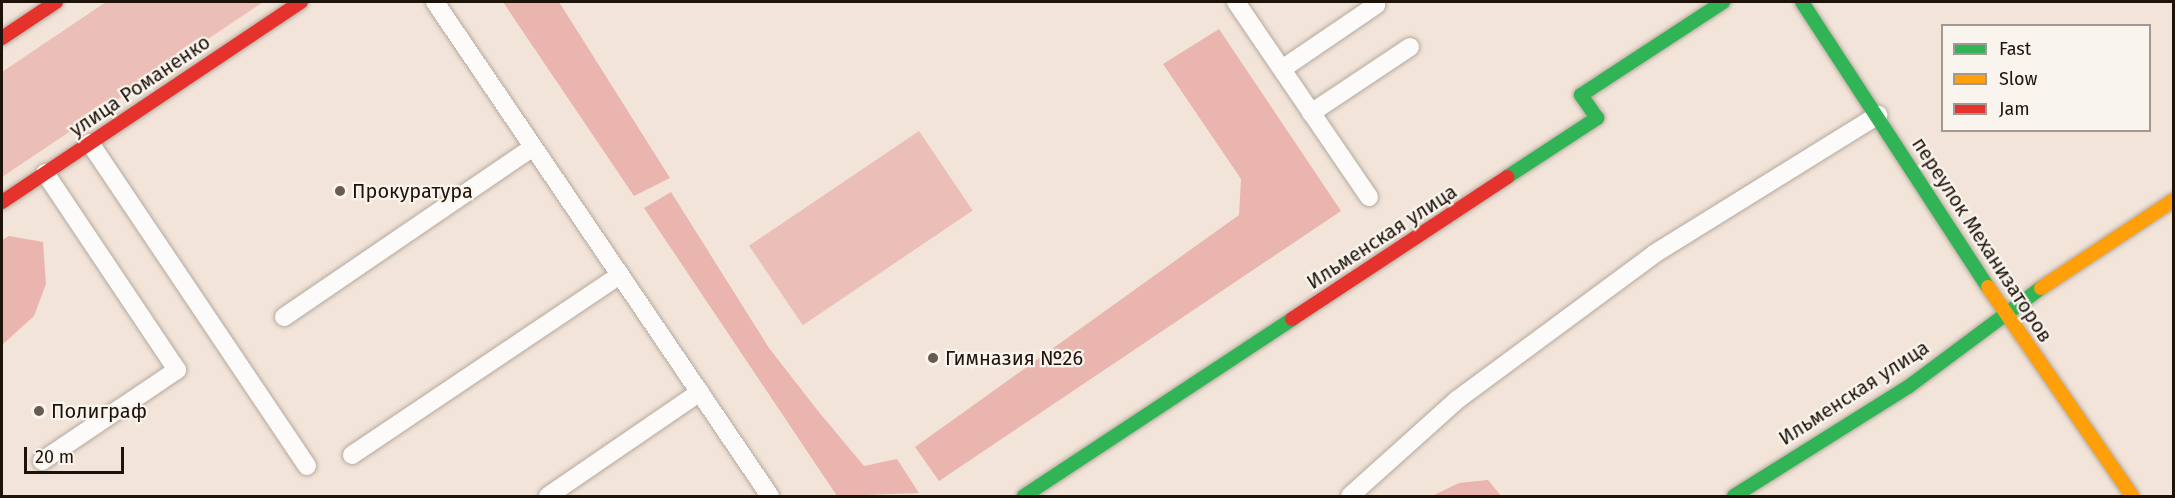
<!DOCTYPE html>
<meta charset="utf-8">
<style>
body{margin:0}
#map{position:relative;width:2175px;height:498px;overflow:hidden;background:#f2e4d8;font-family:"Fira Sans",sans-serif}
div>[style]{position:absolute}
.green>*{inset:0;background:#ebbeb7;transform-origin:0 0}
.forest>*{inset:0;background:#eab5af}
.roads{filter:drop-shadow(0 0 2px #b5a99f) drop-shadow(0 0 2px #b5a99f)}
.lane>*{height:18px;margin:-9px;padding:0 9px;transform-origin:9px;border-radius:9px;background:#fdfbf9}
.fast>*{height:14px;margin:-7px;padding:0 7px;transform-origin:7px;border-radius:7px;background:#30b455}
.slow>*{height:14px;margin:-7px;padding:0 7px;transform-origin:7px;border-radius:7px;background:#ff9f0a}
.jam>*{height:14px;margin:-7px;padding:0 7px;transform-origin:7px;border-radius:7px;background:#e5322d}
.dots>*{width:16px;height:16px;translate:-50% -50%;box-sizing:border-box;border:3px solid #faf4ee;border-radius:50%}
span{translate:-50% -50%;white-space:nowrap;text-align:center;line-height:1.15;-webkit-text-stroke:4.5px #faf4ee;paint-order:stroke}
.street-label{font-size:20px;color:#1d1309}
.poi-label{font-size:20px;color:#1d1309}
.left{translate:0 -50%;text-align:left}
.frame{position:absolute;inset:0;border:3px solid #1d1309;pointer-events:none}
.legend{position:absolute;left:1941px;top:24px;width:210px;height:108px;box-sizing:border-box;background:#faf4ee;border:2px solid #a29a92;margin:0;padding:8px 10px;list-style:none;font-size:18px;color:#1d1309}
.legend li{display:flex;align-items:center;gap:12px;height:30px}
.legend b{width:30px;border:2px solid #a29a92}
.scale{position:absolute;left:24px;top:447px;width:100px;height:27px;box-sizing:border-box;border:3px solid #1d1309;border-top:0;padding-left:8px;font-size:18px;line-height:21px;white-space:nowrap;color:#1d1309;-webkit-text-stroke:4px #faf4ee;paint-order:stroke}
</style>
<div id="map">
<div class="green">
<i style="clip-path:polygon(106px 2px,263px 2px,2px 177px,2px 72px)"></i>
<i style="left:919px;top:131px;width:96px;height:205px;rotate:56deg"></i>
</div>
<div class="forest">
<i style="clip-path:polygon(503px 2px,559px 2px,670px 178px,634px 196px)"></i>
<i style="clip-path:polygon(1219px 29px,1341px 211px,939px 481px,915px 447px,1239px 215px,1241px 179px,1163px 64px)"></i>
<i style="clip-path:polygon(671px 192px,769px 348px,818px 411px,864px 466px,897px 459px,919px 493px,837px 496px,644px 208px)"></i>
<i style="clip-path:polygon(9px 236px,43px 242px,46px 284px,34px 316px,2px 345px,2px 240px)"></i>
<i style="clip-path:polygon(1488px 480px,1501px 496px,1432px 496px,1459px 483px)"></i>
</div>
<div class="roads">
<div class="lane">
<i style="left:435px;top:2px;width:597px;rotate:55.86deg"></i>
<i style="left:1236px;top:2px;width:236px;rotate:55.7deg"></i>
<i style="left:1282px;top:69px;width:114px;rotate:-34.2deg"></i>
<i style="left:1311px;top:113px;width:119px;rotate:-33.7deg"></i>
<i style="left:90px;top:143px;width:389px;rotate:56.1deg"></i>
<i style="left:284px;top:317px;width:301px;rotate:-34.3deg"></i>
<i style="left:352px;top:455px;width:323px;rotate:-33.9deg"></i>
<i style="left:42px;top:461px;width:163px;rotate:-34deg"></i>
<i style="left:177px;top:370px;width:237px;rotate:-123.8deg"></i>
<i style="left:548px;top:496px;width:184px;rotate:-34.4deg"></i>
<i style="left:1350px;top:496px;width:144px;rotate:-41.9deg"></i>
<i style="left:1457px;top:400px;width:245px;rotate:-36.5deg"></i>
<i style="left:1654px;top:254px;width:264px;rotate:-31.8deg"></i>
</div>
<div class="fast">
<i style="left:1802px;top:2px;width:340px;rotate:56.9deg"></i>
<i style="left:1507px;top:177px;width:108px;rotate:-33.2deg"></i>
<i style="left:1597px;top:118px;width:28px;rotate:-125deg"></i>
<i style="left:1581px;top:95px;width:170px;rotate:-33.2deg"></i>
<i style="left:1024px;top:496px;width:321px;rotate:-33.4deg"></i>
<i style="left:1734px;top:496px;width:205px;rotate:-32.1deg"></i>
<i style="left:1908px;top:387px;width:166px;rotate:-36.7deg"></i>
</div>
<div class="slow">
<i style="left:1988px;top:287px;width:254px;rotate:55.4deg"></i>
<i style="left:2041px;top:288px;width:159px;rotate:-33.5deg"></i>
</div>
<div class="jam">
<i style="left:2px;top:38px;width:65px;rotate:-33.7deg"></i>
<i style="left:2px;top:202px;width:360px;rotate:-33.8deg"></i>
<i style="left:1292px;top:319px;width:258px;rotate:-33.4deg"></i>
</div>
</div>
<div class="dots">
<i style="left:340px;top:191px;background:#685c51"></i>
<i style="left:933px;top:358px;background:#685c51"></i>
<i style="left:39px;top:411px;background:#685c51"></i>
</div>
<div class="street-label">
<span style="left:140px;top:86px;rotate:-34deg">улица Романенко</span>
<span style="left:1382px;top:237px;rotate:-33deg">Ильменская улица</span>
<span style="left:1982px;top:240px;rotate:57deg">переулок Механизаторов</span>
<span style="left:1854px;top:393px;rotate:-33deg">Ильменская улица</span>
</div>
<div class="poi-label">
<span class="left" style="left:352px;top:191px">Прокуратура</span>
<span class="left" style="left:945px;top:358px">Гимназия №26</span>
<span class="left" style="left:51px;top:411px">Полиграф</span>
</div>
<div class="frame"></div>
<ul class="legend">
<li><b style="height:8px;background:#30b455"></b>Fast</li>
<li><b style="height:8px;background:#ff9f0a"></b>Slow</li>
<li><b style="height:8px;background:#e5322d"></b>Jam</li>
</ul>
<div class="scale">20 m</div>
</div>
